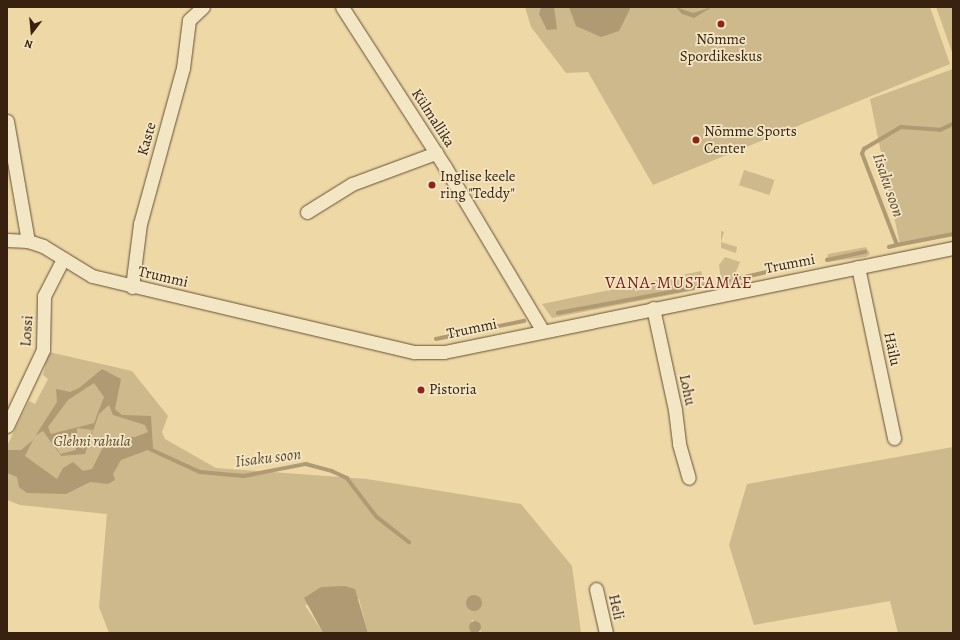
<!DOCTYPE html>
<meta charset="utf-8">
<style>
body{margin:0}
#map{position:relative;width:960px;height:640px;overflow:hidden;background:#edd8a6;font-family:Alegreya,serif}
div>[style]{position:absolute}
.green>*{inset:0;background:#ceb98c;transform-origin:0 0}
.water>*{inset:0;background:#b09a73}
.round{border-radius:50%}
.stream>*{height:3.5px;margin:-1.75px;padding:0 1.75px;transform-origin:1.75px;border-radius:1.75px;background:#b09a73}
.roads{filter:drop-shadow(0 0 1px #664f35) drop-shadow(0 0 1px #664f35)}
.minor>*{height:13px;margin:-6.5px;padding:0 6.5px;transform-origin:6.5px;border-radius:6.5px;background:#f3e6c5}
.dots>*{width:11px;height:11px;translate:-50% -50%;box-sizing:border-box;border:2px solid #f3e6c5;border-radius:50%}
span{translate:-50% -50%;white-space:nowrap;text-align:center;line-height:1.15;-webkit-text-stroke:3.5px #f3e6c5;paint-order:stroke}
.poi-label{font-size:15px;color:#39210f}
.left{translate:0 -50%;text-align:left}
.street-label{font-size:15px;color:#39210f}
.park-label{font-size:15px;color:#5e472e;font-style:italic}
.water-label{font-size:16px;color:#634b32;font-style:italic}
.quarter-label{font-size:17px;color:#7a1f14;letter-spacing:1px}
.frame{position:absolute;inset:0;border:8px solid #39210f;pointer-events:none}
.north{position:absolute;left:12px;top:12px;width:40px;height:40px;-webkit-text-stroke:3px #f3e6c5;paint-order:stroke;rotate:196deg;font-size:11px;font-weight:700;line-height:16px;text-align:center;color:#39210f}
.north::after{content:'';display:block;margin:auto;width:14px;height:18px;background:#39210f;clip-path:polygon(50% 0,100% 100%,50% 72%,0 100%)}
</style>
<div id="map">
<div class="green">
<i style="clip-path:polygon(525px 7px,930px 7px,950px 64px,653px 185px,588px 72px,566px 73px,531px 27px)"></i>
<i style="clip-path:polygon(936px 7px,953px 7px,953px 55px)"></i>
<i style="clip-path:polygon(953px 69px,953px 236px,900px 245px,870px 99px)"></i>
<i style="left:744px;top:170px;width:32px;height:16px;rotate:18deg"></i>
<i style="clip-path:polygon(721px 231px,724px 232px,721px 242px,737px 247px,736px 253px,721px 248px)"></i>
<i style="clip-path:polygon(866px 247px,870px 254px,866px 257px,826px 262px,828px 254px)"></i>
<i style="clip-path:polygon(725px 257px,740px 262px,730px 286px,722px 287px,719px 265px)"></i>
<i style="clip-path:polygon(701px 271px,706px 288px,552px 318px,542px 304px)"></i>
<i style="clip-path:polygon(49px 352px,132px 371px,168px 416px,162px 432px,165px 439px,216px 468px,367px 479px,521px 504px,572px 566px,581px 633px,482px 633px,472px 619px,471px 633px,368px 633px,359px 599px,305px 605px,323px 633px,109px 633px,99px 607px,107px 514px,20px 505px,7px 500px,7px 446px,29px 401px,35px 404px,48px 379px,43px 375px)"></i>
<i style="clip-path:polygon(953px 447px,953px 633px,898px 633px,890px 601px,754px 625px,729px 545px,747px 484px)"></i>
</div>
<div class="water">
<i style="clip-path:polygon(541px 7px,554px 7px,557px 29px,547px 30px,539px 14px)"></i>
<i style="clip-path:polygon(569px 7px,630px 7px,630px 9px,619px 31px,601px 37px,576px 26px)"></i>
<i style="clip-path:polygon(676px 7px,693px 13px,712px 7px,694px 18px,682px 14px)"></i>
<i style="clip-path:polygon(evenodd,102px 369px,121px 379px,115px 409px,122px 415px,151px 416px,153px 448px,121px 460px,113px 474px,115px 480px,108px 484px,90px 482px,66px 494px,27px 493px,19px 487px,17px 477px,7px 473px,7px 450px,21px 450px,32px 441px,57px 402px,56px 389px,70px 392px,79px 388px,102px 369px,94px 383px,104px 397px,94px 423px,51px 434px,48px 427px,68px 400px,94px 383px,102px 369px,109px 405px,113px 415px,145px 425px,148px 432px,135px 437px,114px 437px,106px 441px,92px 469px,83px 471px,73px 462px,63px 468px,57px 479px,25px 456px,35px 436px,43px 431px,61px 456px,85px 454px,99px 414px,109px 405px,102px 369px,77px 428px,93px 430px,83px 450px,77px 436px,77px 428px,102px 369px,65px 434px,75px 439px,76px 450px,60px 454px,52px 440px,65px 434px)"></i>
<i style="clip-path:polygon(345px 586px,355px 589px,368px 633px,323px 633px,304px 598px,321px 587px)"></i>
<i class="round" style="left:466px;top:595px;width:16px;height:16px"></i>
<i class="round" style="left:469px;top:621px;width:12px;height:12px"></i>
</div>
<div class="stream">
<i style="left:897px;top:245px;width:57px;rotate:-11.1deg"></i>
<i style="left:889px;top:247px;width:8px;rotate:-14deg"></i>
<i style="left:897px;top:245px;width:97px;rotate:-111deg"></i>
<i style="left:862px;top:154px;width:5px;rotate:-68deg"></i>
<i style="left:864px;top:149px;width:43px;rotate:-30.7deg"></i>
<i style="left:901px;top:127px;width:39px;rotate:4deg"></i>
<i style="left:940px;top:130px;width:14px;rotate:-25deg"></i>
<i style="left:827px;top:260px;width:39px;rotate:-12deg"></i>
<i style="left:791px;top:267px;width:16px;rotate:-14deg"></i>
<i style="left:741px;top:278px;width:31px;rotate:-13deg"></i>
<i style="left:722px;top:282px;width:7px;rotate:-16deg"></i>
<i style="left:558px;top:313px;width:154px;rotate:-10.5deg"></i>
<i style="left:436px;top:339px;width:90px;rotate:-11.6deg"></i>
<i style="left:150px;top:449px;width:55px;rotate:24.7deg"></i>
<i style="left:200px;top:472px;width:44px;rotate:5.2deg"></i>
<i style="left:244px;top:476px;width:63px;rotate:-11deg"></i>
<i style="left:306px;top:464px;width:27px;rotate:15deg"></i>
<i style="left:332px;top:471px;width:17px;rotate:25deg"></i>
<i style="left:347px;top:478px;width:49px;rotate:52.4deg"></i>
<i style="left:377px;top:517px;width:41px;rotate:38deg"></i>
</div>
<div class="roads">
<div class="minor">
<i style="left:342px;top:7px;width:190px;rotate:57.2deg"></i>
<i style="left:445px;top:167px;width:190px;rotate:59.2deg"></i>
<i style="left:7px;top:121px;width:122px;rotate:80.1deg"></i>
<i style="left:307px;top:212px;width:53px;rotate:-31.9deg"></i>
<i style="left:352px;top:184px;width:90px;rotate:-20.3deg"></i>
<i style="left:7px;top:240px;width:21px;rotate:3deg"></i>
<i style="left:28px;top:241px;width:16px;rotate:18deg"></i>
<i style="left:43px;top:246px;width:57px;rotate:31.5deg"></i>
<i style="left:92px;top:276px;width:331px;rotate:13.3deg"></i>
<i style="left:414px;top:352px;width:30px"></i>
<i style="left:444px;top:352px;width:520px;rotate:-11.55deg"></i>
<i style="left:858px;top:267px;width:175px;rotate:78.1deg"></i>
<i style="left:132px;top:287px;width:64px;rotate:-82.8deg"></i>
<i style="left:140px;top:224px;width:162px;rotate:-74.6deg"></i>
<i style="left:183px;top:68px;width:48px;rotate:-82.9deg"></i>
<i style="left:189px;top:20px;width:19px;rotate:-43deg"></i>
<i style="left:653px;top:308px;width:104px;rotate:77.8deg"></i>
<i style="left:675px;top:410px;width:34px;rotate:83deg"></i>
<i style="left:679px;top:444px;width:35px;rotate:74deg"></i>
<i style="left:7px;top:426px;width:84px;rotate:-64.7deg"></i>
<i style="left:43px;top:350px;width:54px;rotate:-88.9deg"></i>
<i style="left:44px;top:296px;width:42px;rotate:-62.8deg"></i>
<i style="left:596px;top:589px;width:45px;rotate:77.2deg"></i>
</div>
</div>
<div class="dots">
<i style="left:721px;top:24px;background:#8f2418"></i>
<i style="left:696px;top:140px;background:#8f2418"></i>
<i style="left:432px;top:185px;background:#8f2418"></i>
<i style="left:421px;top:390px;background:#8f2418"></i>
</div>
<div class="poi-label">
<span style="left:721px;top:48px">Nõmme<br>Spordikeskus</span>
<span class="left" style="left:704px;top:140px">Nõmme Sports<br>Center</span>
<span class="left" style="left:440px;top:185px">Inglise keele<br>ring "Teddy"</span>
<span class="left" style="left:429px;top:390px">Pistoria</span>
</div>
<div class="street-label">
<span style="left:433px;top:118px;rotate:57deg">Külmallika</span>
<span style="left:147px;top:139px;rotate:-74deg">Kaste</span>
<span style="left:790px;top:264px;rotate:-11deg">Trummi</span>
<span style="left:163px;top:277px;rotate:13deg">Trummi</span>
<span style="left:472px;top:329px;rotate:-12deg">Trummi</span>
<span style="left:27px;top:331px;rotate:-86deg">Lossi</span>
<span style="left:892px;top:349px;rotate:78deg">Häilu</span>
<span style="left:687px;top:390px;rotate:78deg">Lohu</span>
<span style="left:616px;top:607px;rotate:77deg">Heli</span>
</div>
<div class="park-label">
<span style="left:92px;top:442px">Glehni rahula</span>
</div>
<div class="water-label">
<span style="left:888px;top:185px;rotate:71deg">Iisaku soon</span>
<span style="left:268px;top:458px;rotate:-7deg">Iisaku soon</span>
</div>
<div class="quarter-label">
<span style="left:679px;top:283px">VANA-MUSTAMÄE</span>
</div>
<div class="frame"></div>
<div class="north">N</div>
</div>
